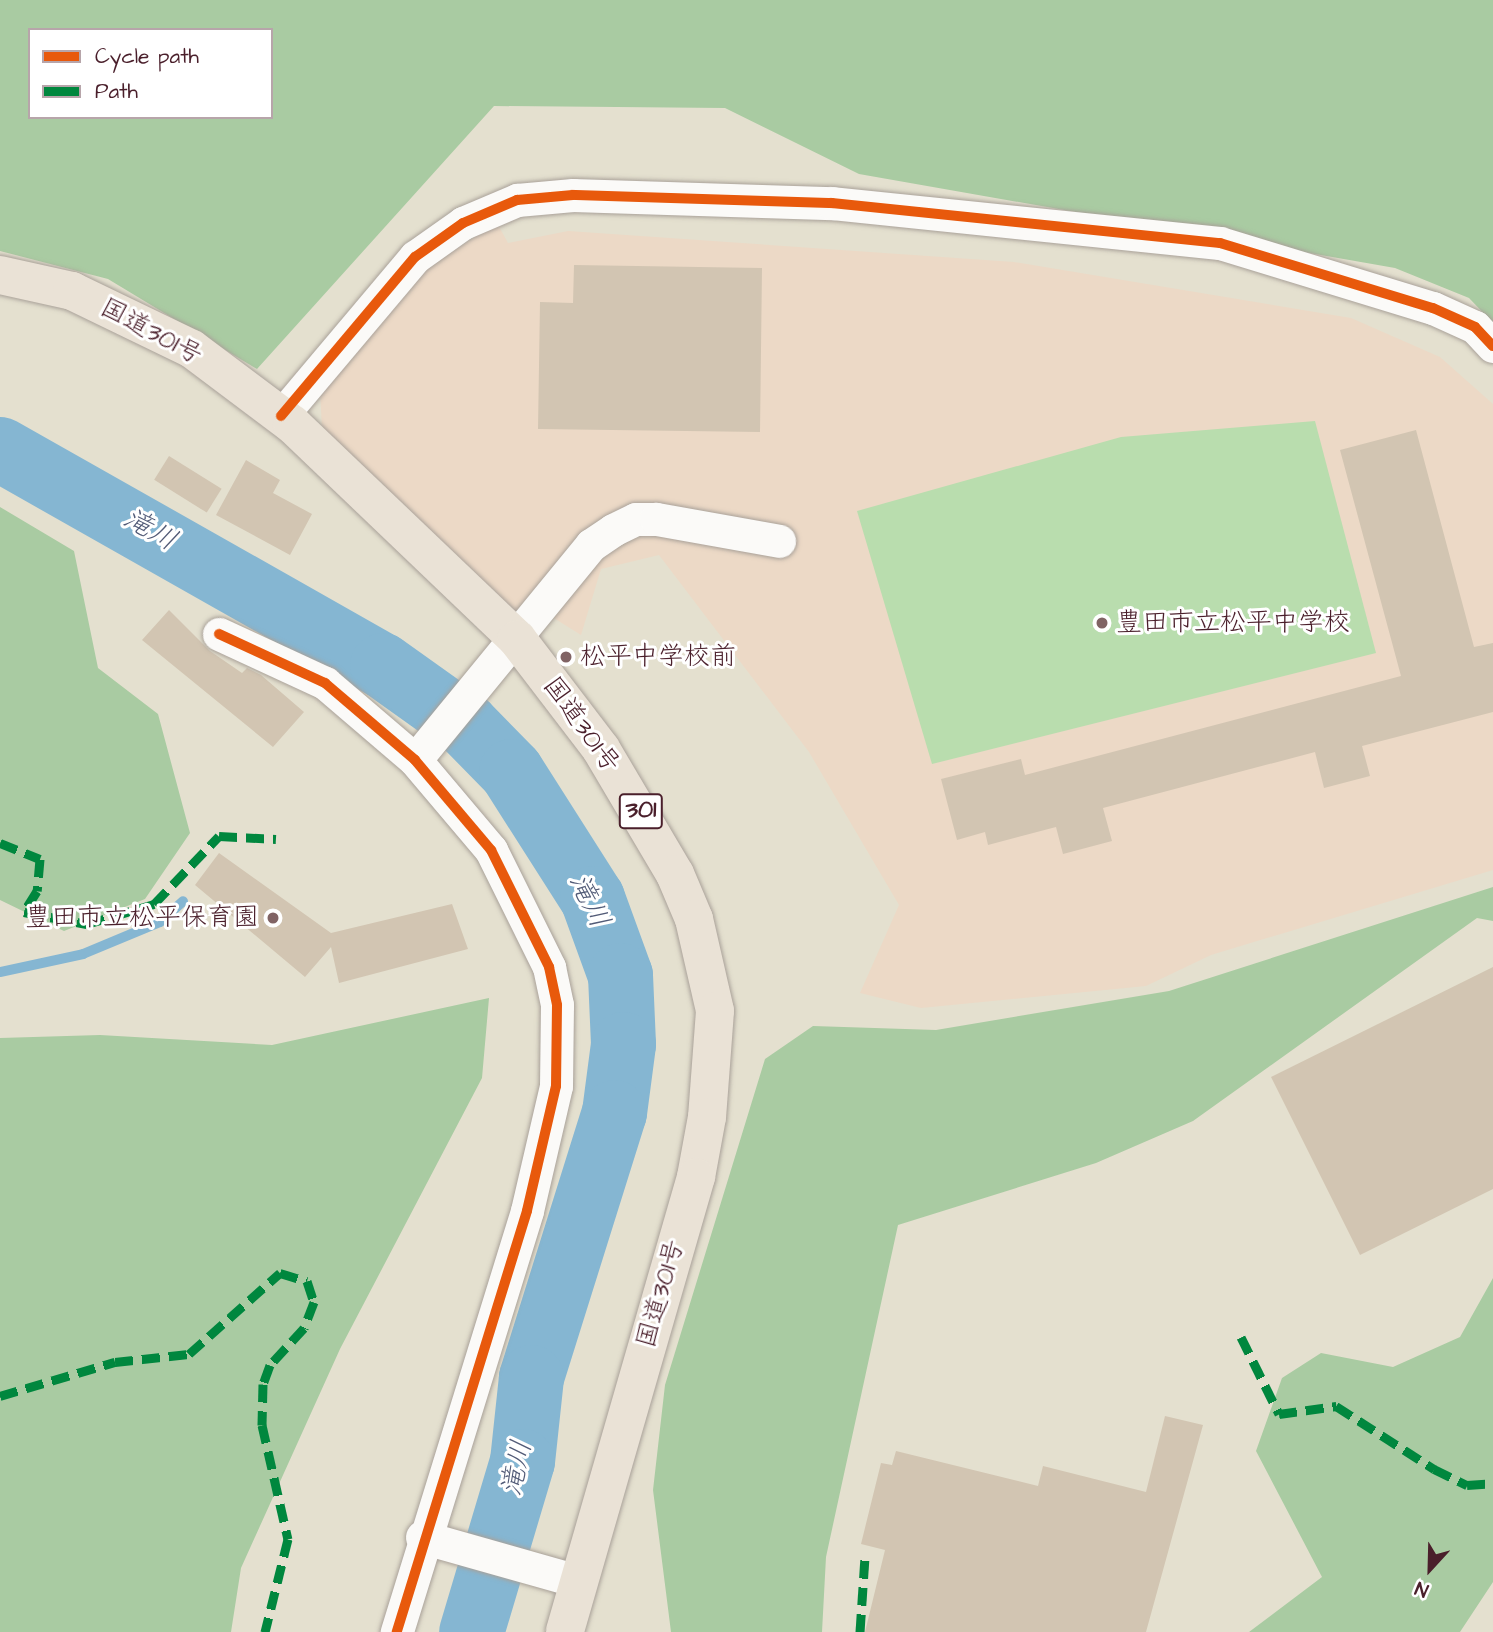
<!DOCTYPE html>
<meta charset="utf-8">
<style>
body{margin:0}
#map{position:relative;width:1493px;height:1632px;overflow:hidden;background:#e4e0cf;font-family:"Architects Daughter","Klee One",sans-serif}
div>[style]{position:absolute}
.built>*{inset:0;background:#ecd9c6}
.green>*{inset:0;background:#b9ddae}
.forest>*{inset:0;background:#a9cba2}
.stream>*{height:10px;margin:-5px;padding:0 5px;transform-origin:5px;border-radius:5px;background:#85b6d2}
.river>*{height:65px;margin:-32.5px;padding:0 32.5px;transform-origin:32.5px;border-radius:32.5px;background:#85b6d2}
.building>*{inset:0;background:#d2c5b2;transform-origin:0 0}
.roads{filter:drop-shadow(0 0 2px #a9a199) drop-shadow(0 0 2px #a9a199)}
.street>*{height:33px;margin:-16.5px;padding:0 16.5px;transform-origin:16.5px;border-radius:16.5px;background:#fbfaf8}
.highway>*{height:38px;margin:-19px;padding:0 19px;transform-origin:19px;border-radius:19px;background:#eae2d6}
.quiet>*{height:9px;margin-top:-4.5px;transform-origin:0;background:repeating-linear-gradient(90deg,#00873e 0 18px,transparent 0 27px)}
.cycleway>*{height:10px;margin:-5px;padding:0 5px;transform-origin:5px;border-radius:5px;background:#e8590c}
.dots>*{width:19px;height:19px;translate:-50% -50%;box-sizing:border-box;border:4px solid #fff;border-radius:50%}
span{translate:-50% -50%;white-space:nowrap;text-align:center;line-height:1.15;-webkit-text-stroke:6px #fff;paint-order:stroke}
.shield-label span{padding:2px 5px;background:#fff;border:2px solid;border-radius:5px;-webkit-text-stroke-width:0}
.shield-label{font-size:24px;color:#4a1f2b;font-weight:700}
.street-label{font-size:26px;color:#4a1f2b}
.poi-label{font-size:26px;color:#4a1f2b}
.left{translate:0 -50%;text-align:left}
.right{translate:-100% -50%;text-align:right}
.water-label{font-size:28px;color:#525b77;font-style:italic}
.legend{position:absolute;left:28px;top:28px;width:245px;height:91px;box-sizing:border-box;background:#fff;border:2px solid #b7a5aa;margin:0;padding:9px 12px;list-style:none;font-size:21px;color:#4a1f2b}
.legend li{display:flex;align-items:center;gap:14px;height:35px}
.legend b{width:35px;border:2px solid #b7a5aa}
.north{position:absolute;left:1395px;top:1534px;width:70px;height:70px;-webkit-text-stroke:5px #fff;paint-order:stroke;rotate:202deg;font-size:19px;font-weight:700;line-height:28px;text-align:center;color:#4a1f2b}
.north::after{content:'';display:block;margin:auto;width:24px;height:32px;background:#4a1f2b;clip-path:polygon(50% 0,100% 100%,50% 72%,0 100%)}
</style>
<div id="map">
<div class="built">
<i style="clip-path:polygon(497px 223px,508px 243px,568px 231px,1014px 262px,1351px 318px,1440px 357px,1493px 404px,1493px 870px,1211px 955px,1146px 986px,921px 1008px,860px 993px,899px 905px,809px 752px,659px 555px,601px 569px,581px 635px,528px 602px,516px 612px,322px 430px,320px 389px,430px 266px)"></i>
</div>
<div class="green">
<i style="clip-path:polygon(1315px 421px,1376px 653px,932px 764px,857px 511px,1121px 437px)"></i>
</div>
<div class="forest">
<i style="clip-path:polygon(evenodd,0 0,1493px 0,1493px 323px,1469px 298px,1395px 268px,859px 174px,725px 108px,494px 106px,257px 369px,108px 279px,0 251px,0 0,30px 30px,271px 30px,271px 117px,30px 117px,30px 30px)"></i>
<i style="clip-path:polygon(0 507px,74px 551px,98px 668px,158px 714px,190px 833px,145px 899px,64px 931px,0 900px)"></i>
<i style="clip-path:polygon(1493px 887px,1493px 921px,1477px 918px,1193px 1121px,1096px 1163px,898px 1225px,826px 1557px,822px 1632px,671px 1632px,653px 1490px,665px 1385px,765px 1059px,813px 1026px,936px 1030px,1169px 991px)"></i>
<i style="clip-path:polygon(489px 998px,482px 1078px,340px 1349px,241px 1568px,231px 1632px,0 1632px,0 1038px,100px 1035px,272px 1045px)"></i>
<i style="clip-path:polygon(1493px 1278px,1493px 1582px,1460px 1632px,1249px 1632px,1322px 1577px,1256px 1451px,1282px 1378px,1321px 1353px,1393px 1367px,1460px 1337px)"></i>
</div>
<div class="stream">
<i style="left:0;top:972px;width:85px;rotate:-12.2deg"></i>
<i style="left:83px;top:954px;width:83px;rotate:-22.6deg"></i>
<i style="left:160px;top:922px;width:31px;rotate:-42deg"></i>
</div>
<div class="river">
<i style="left:0;top:449px;width:439px;rotate:29.5deg"></i>
<i style="left:382px;top:665px;width:103px;rotate:35.5deg"></i>
<i style="left:466px;top:725px;width:64px;rotate:45.6deg"></i>
<i style="left:511px;top:771px;width:151px;rotate:57.5deg"></i>
<i style="left:592px;top:898px;width:82px;rotate:70deg"></i>
<i style="left:620px;top:975px;width:69px;rotate:87.5deg"></i>
<i style="left:623px;top:1044px;width:69px;rotate:97.5deg"></i>
<i style="left:614px;top:1112px;width:278px;rotate:107.4deg"></i>
<i style="left:531px;top:1377px;width:84px;rotate:96.1deg"></i>
<i style="left:522px;top:1461px;width:178px;rotate:106.6deg"></i>
</div>
<div class="building">
<i style="clip-path:polygon(574px 265px,762px 268px,760px 432px,538px 429px,540px 302px,573px 303px)"></i>
<i style="clip-path:polygon(1416px 430px,1474px 647px,1493px 643px,1493px 712px,1362px 746px,1370px 776px,1324px 788px,1315px 752px,1103px 808px,1112px 841px,1063px 854px,1056px 827px,988px 845px,985px 832px,957px 840px,941px 779px,1021px 759px,1025px 775px,1401px 676px,1340px 450px)"></i>
<i style="left:169px;top:456px;width:62px;height:28px;rotate:32deg"></i>
<i style="clip-path:polygon(246px 460px,280px 480px,273px 493px,312px 514px,290px 555px,216px 515px)"></i>
<i style="clip-path:polygon(169px 610px,210px 651px,242px 673px,247px 668px,261px 675px,304px 712px,273px 747px,142px 640px)"></i>
<i style="clip-path:polygon(219px 853px,331px 933px,452px 904px,468px 949px,339px 983px,331px 947px,305px 977px,195px 885px)"></i>
<i style="clip-path:polygon(1493px 967px,1493px 1189px,1360px 1255px,1271px 1077px)"></i>
<i style="clip-path:polygon(1165px 1416px,1203px 1425px,1146px 1632px,865px 1632px,885px 1550px,861px 1544px,881px 1463px,892px 1465px,896px 1451px,1038px 1486px,1043px 1466px,1146px 1492px)"></i>
</div>
<div class="roads">
<div class="street">
<i style="left:281px;top:416px;width:208px;rotate:-49.9deg"></i>
<i style="left:415px;top:257px;width:59px;rotate:-35.3deg"></i>
<i style="left:463px;top:223px;width:59px;rotate:-23.1deg"></i>
<i style="left:517px;top:200px;width:56px;rotate:-5.1deg"></i>
<i style="left:573px;top:195px;width:259px;rotate:1.8deg"></i>
<i style="left:832px;top:203px;width:390px;rotate:5.9deg"></i>
<i style="left:1220px;top:243px;width:223px;rotate:17deg"></i>
<i style="left:1433px;top:308px;width:46px;rotate:24.3deg"></i>
<i style="left:1475px;top:327px;width:26px;rotate:47deg"></i>
<i style="left:219px;top:634px;width:117px;rotate:24.8deg"></i>
<i style="left:325px;top:683px;width:118px;rotate:40.5deg"></i>
<i style="left:415px;top:760px;width:118px;rotate:49.8deg"></i>
<i style="left:491px;top:850px;width:131px;rotate:63.6deg"></i>
<i style="left:549px;top:967px;width:39px;rotate:78deg"></i>
<i style="left:557px;top:1005px;width:81px;rotate:90.7deg"></i>
<i style="left:556px;top:1086px;width:128px;rotate:103.1deg"></i>
<i style="left:527px;top:1211px;width:441px;rotate:107.2deg"></i>
<i style="left:415px;top:760px;width:278px;rotate:-50.7deg"></i>
<i style="left:591px;top:545px;width:27px;rotate:-34deg"></i>
<i style="left:613px;top:530px;width:25px;rotate:-26deg"></i>
<i style="left:636px;top:519px;width:20px"></i>
<i style="left:656px;top:519px;width:125px;rotate:10.1deg"></i>
<i style="left:422px;top:1537px;width:162px;rotate:15.8deg"></i>
</div>
<div class="highway">
<i style="left:0;top:275px;width:74px;rotate:12.5deg"></i>
<i style="left:72px;top:291px;width:133px;rotate:25.8deg"></i>
<i style="left:192px;top:349px;width:125px;rotate:36.9deg"></i>
<i style="left:292px;top:424px;width:311px;rotate:43.7deg"></i>
<i style="left:517px;top:639px;width:138px;rotate:52.6deg"></i>
<i style="left:601px;top:749px;width:145px;rotate:59.4deg"></i>
<i style="left:675px;top:874px;width:49px;rotate:67.1deg"></i>
<i style="left:694px;top:919px;width:94px;rotate:77.1deg"></i>
<i style="left:715px;top:1011px;width:106px;rotate:94.3deg"></i>
<i style="left:707px;top:1117px;width:61px;rotate:100.4deg"></i>
<i style="left:696px;top:1177px;width:473px;rotate:106.1deg"></i>
</div>
</div>
<div class="quiet">
<i style="left:0;top:843px;width:43px;rotate:21.8deg"></i>
<i style="left:40px;top:859px;width:32px;rotate:95deg"></i>
<i style="left:37px;top:891px;width:25px;rotate:122deg"></i>
<i style="left:24px;top:912px;width:64px;rotate:10.8deg"></i>
<i style="left:87px;top:924px;width:70px;rotate:-16.6deg"></i>
<i style="left:154px;top:904px;width:94px;rotate:-46.3deg"></i>
<i style="left:219px;top:836px;width:57px;rotate:3deg"></i>
<i style="left:1241px;top:1337px;width:86px;rotate:63.7deg"></i>
<i style="left:1279px;top:1414px;width:58px;rotate:-8deg"></i>
<i style="left:1336px;top:1406px;width:117px;rotate:32.7deg"></i>
<i style="left:1434px;top:1469px;width:37px;rotate:26deg"></i>
<i style="left:1467px;top:1485px;width:26px;rotate:-4deg"></i>
<i style="left:0;top:1396px;width:120px;rotate:-16.5deg"></i>
<i style="left:115px;top:1362px;width:74px;rotate:-6.2deg"></i>
<i style="left:189px;top:1354px;width:122px;rotate:-41.7deg"></i>
<i style="left:280px;top:1273px;width:28px;rotate:17deg"></i>
<i style="left:307px;top:1281px;width:22px;rotate:72deg"></i>
<i style="left:314px;top:1302px;width:28px;rotate:111deg"></i>
<i style="left:304px;top:1328px;width:50px;rotate:132.6deg"></i>
<i style="left:270px;top:1365px;width:20px;rotate:110deg"></i>
<i style="left:263px;top:1384px;width:41px;rotate:91.4deg"></i>
<i style="left:262px;top:1425px;width:117px;rotate:77.2deg"></i>
<i style="left:288px;top:1539px;width:96px;rotate:103.9deg"></i>
<i style="left:860px;top:1632px;width:75px;rotate:-86.2deg"></i>
</div>
<div class="cycleway">
<i style="left:281px;top:416px;width:208px;rotate:-49.9deg"></i>
<i style="left:415px;top:257px;width:59px;rotate:-35.3deg"></i>
<i style="left:463px;top:223px;width:59px;rotate:-23.1deg"></i>
<i style="left:517px;top:200px;width:56px;rotate:-5.1deg"></i>
<i style="left:573px;top:195px;width:259px;rotate:1.8deg"></i>
<i style="left:832px;top:203px;width:390px;rotate:5.9deg"></i>
<i style="left:1220px;top:243px;width:223px;rotate:17deg"></i>
<i style="left:1433px;top:308px;width:46px;rotate:24.3deg"></i>
<i style="left:1475px;top:327px;width:26px;rotate:47deg"></i>
<i style="left:219px;top:634px;width:117px;rotate:24.8deg"></i>
<i style="left:325px;top:683px;width:118px;rotate:40.5deg"></i>
<i style="left:415px;top:760px;width:118px;rotate:49.8deg"></i>
<i style="left:491px;top:850px;width:131px;rotate:63.6deg"></i>
<i style="left:549px;top:967px;width:39px;rotate:78deg"></i>
<i style="left:557px;top:1005px;width:81px;rotate:90.7deg"></i>
<i style="left:556px;top:1086px;width:128px;rotate:103.1deg"></i>
<i style="left:527px;top:1211px;width:441px;rotate:107.2deg"></i>
</div>
<div class="dots">
<i style="left:1102px;top:623px;background:#806364"></i>
<i style="left:566px;top:657px;background:#806364"></i>
<i style="left:273px;top:918px;background:#806364"></i>
</div>
<div class="shield-label">
<span style="left:641px;top:811px">301</span>
</div>
<div class="street-label">
<span style="left:151px;top:332px;rotate:28deg">国道301号</span>
<span style="left:581px;top:725px;rotate:54deg">国道301号</span>
<span style="left:661px;top:1294px;rotate:-74deg">国道301号</span>
</div>
<div class="poi-label">
<span class="left" style="left:1116px;top:623px">豊田市立松平中学校</span>
<span class="left" style="left:580px;top:657px">松平中学校前</span>
<span class="right" style="left:259px;top:918px">豊田市立松平保育園</span>
</div>
<div class="water-label">
<span style="left:150px;top:530px;rotate:29deg">滝川</span>
<span style="left:589px;top:901px;rotate:64deg">滝川</span>
<span style="left:517px;top:1468px;rotate:-78deg">滝川</span>
</div>
<ul class="legend">
<li><b style="height:9px;background:#e8590c"></b>Cycle path</li>
<li><b style="height:9px;background:#00873e"></b>Path</li>
</ul>
<div class="north">N</div>
</div>
